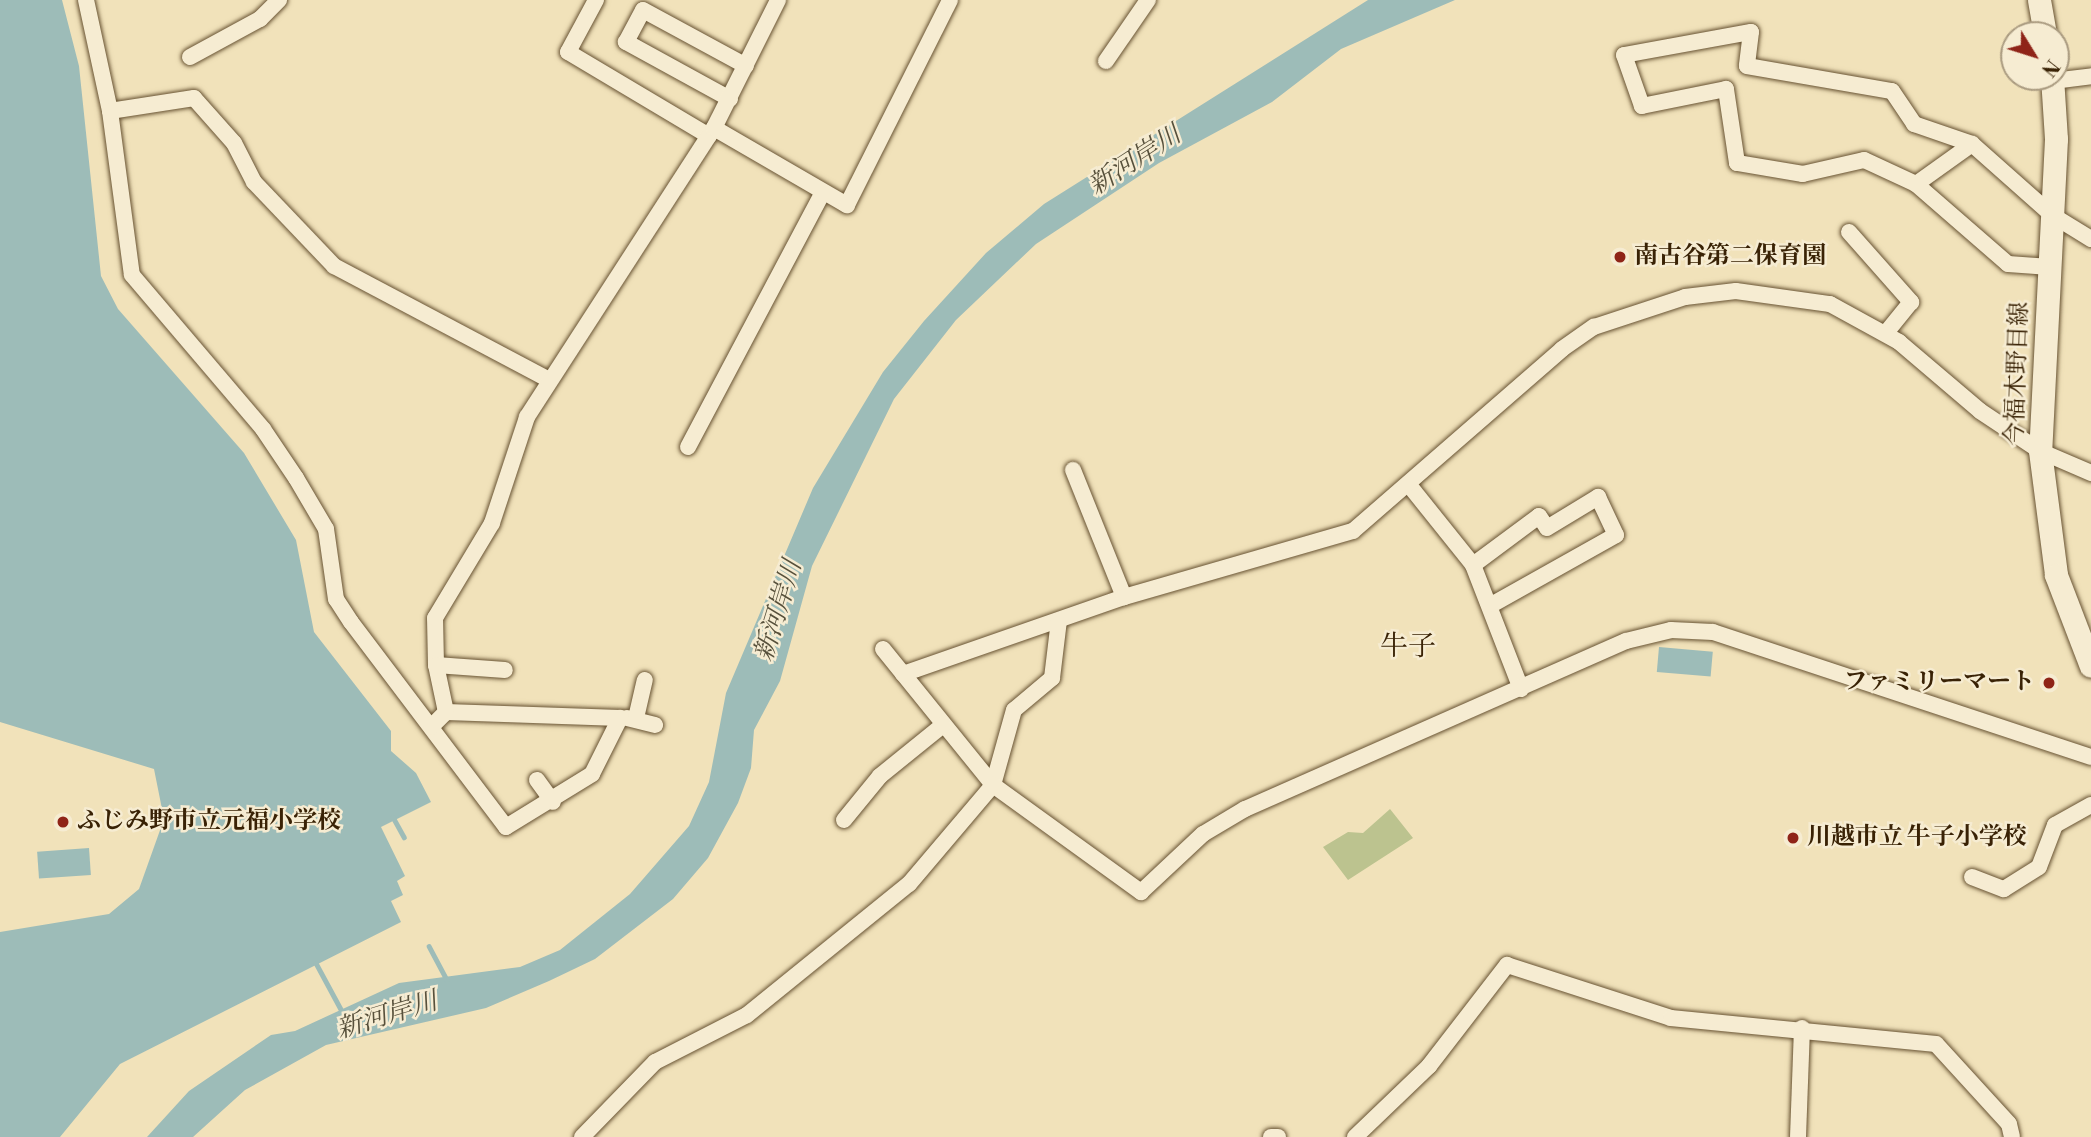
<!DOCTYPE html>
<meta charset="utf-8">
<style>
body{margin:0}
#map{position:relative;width:2091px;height:1137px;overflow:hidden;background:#f1e2ba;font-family:"Libre Bodoni","Noto Serif JP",serif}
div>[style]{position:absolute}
.green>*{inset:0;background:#bcc38f}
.water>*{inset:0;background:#9dbcb8;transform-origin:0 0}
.stream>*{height:4.5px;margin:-2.25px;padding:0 2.25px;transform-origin:2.25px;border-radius:2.25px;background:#9dbcb8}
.roads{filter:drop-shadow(0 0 2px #675232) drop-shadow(0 0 2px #675232)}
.minor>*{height:16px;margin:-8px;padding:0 8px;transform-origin:8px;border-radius:8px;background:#f6ecd2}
.secondary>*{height:23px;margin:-11.5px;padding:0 11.5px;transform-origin:11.5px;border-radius:11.5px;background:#f6ecd2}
.dots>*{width:19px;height:19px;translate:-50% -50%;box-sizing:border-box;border:4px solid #f6ecd2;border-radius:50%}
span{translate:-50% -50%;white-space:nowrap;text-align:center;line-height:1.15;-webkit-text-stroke:5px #f6ecd2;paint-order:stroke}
.poi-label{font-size:24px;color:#392205;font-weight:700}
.left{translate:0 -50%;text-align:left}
.right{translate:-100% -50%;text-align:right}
.street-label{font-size:24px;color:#392205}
.water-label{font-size:26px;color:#57503b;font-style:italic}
.quarter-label{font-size:28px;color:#392205}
.north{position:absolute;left:2000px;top:21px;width:70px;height:70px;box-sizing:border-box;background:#f6ecd2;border:2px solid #aa9b80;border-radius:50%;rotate:128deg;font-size:19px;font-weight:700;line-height:28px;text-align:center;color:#392205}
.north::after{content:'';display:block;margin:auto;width:24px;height:32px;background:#8f2418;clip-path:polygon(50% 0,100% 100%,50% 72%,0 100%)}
</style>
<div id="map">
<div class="green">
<i style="clip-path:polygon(1390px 809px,1413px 838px,1348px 880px,1323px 847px,1348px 832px,1363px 833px)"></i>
</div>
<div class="water">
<i style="clip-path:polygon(0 0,62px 0,79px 66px,101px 276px,118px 309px,244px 453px,296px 540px,314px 632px,391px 731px,391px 751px,416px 773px,431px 802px,381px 827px,405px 876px,397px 881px,403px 895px,391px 901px,401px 922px,120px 1064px,60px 1137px,0 1137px,0 932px,109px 914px,139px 889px,164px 819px,154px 769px,0 722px)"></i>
<i style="clip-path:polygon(1368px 0,1455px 0,1341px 49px,1272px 102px,1159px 163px,1036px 244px,956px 320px,894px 399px,812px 566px,780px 681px,754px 730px,751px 768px,738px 803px,708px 858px,673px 899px,595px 959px,549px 981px,486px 1008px,326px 1045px,245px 1090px,193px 1137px,147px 1137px,189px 1091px,271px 1035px,295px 1031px,399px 983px,520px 967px,560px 950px,630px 894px,689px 826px,709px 782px,726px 693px,813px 488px,883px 372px,924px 321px,986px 253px,1044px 204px)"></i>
<i style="left:1659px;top:647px;width:54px;height:25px;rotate:5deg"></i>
<i style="left:89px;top:848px;width:27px;height:52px;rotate:86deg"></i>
</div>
<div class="stream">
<i style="left:393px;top:817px;width:23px;rotate:61deg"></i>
<i style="left:429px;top:946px;width:38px;rotate:62deg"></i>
<i style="left:316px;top:963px;width:55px;rotate:61.6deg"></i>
</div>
<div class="roads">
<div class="minor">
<i style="left:86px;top:0;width:114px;rotate:77.8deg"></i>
<i style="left:110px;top:111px;width:165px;rotate:82.4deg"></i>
<i style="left:132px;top:275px;width:202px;rotate:49.6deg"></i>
<i style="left:263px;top:429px;width:59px;rotate:56deg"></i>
<i style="left:296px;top:478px;width:59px;rotate:59.5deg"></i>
<i style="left:326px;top:529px;width:71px;rotate:81.9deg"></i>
<i style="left:336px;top:599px;width:27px;rotate:57deg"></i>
<i style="left:351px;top:622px;width:257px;rotate:52.9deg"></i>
<i style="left:506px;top:827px;width:101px;rotate:-31.6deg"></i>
<i style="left:592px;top:774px;width:63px;rotate:-63.4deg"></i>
<i style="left:620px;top:718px;width:174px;rotate:-178deg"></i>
<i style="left:446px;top:712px;width:21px;rotate:135deg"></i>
<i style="left:596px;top:0;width:59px;rotate:118.3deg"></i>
<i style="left:568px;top:52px;width:164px;rotate:30.8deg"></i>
<i style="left:190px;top:57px;width:80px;rotate:-28.5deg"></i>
<i style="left:260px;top:19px;width:27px;rotate:-45deg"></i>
<i style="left:1106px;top:61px;width:74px;rotate:-55.5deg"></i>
<i style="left:2053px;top:81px;width:38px;rotate:-7deg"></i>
<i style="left:730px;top:99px;width:119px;rotate:-151.3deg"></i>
<i style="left:626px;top:42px;width:36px;rotate:-62deg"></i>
<i style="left:643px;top:10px;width:117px;rotate:28.5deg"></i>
<i style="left:110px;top:111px;width:85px;rotate:-8.8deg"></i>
<i style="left:194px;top:98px;width:60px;rotate:48.4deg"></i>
<i style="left:234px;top:143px;width:44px;rotate:62.9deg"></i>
<i style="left:254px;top:182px;width:116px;rotate:46.4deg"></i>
<i style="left:334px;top:266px;width:241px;rotate:27.9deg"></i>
<i style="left:714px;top:128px;width:154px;rotate:30.1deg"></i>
<i style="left:847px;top:205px;width:229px;rotate:-63.3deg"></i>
<i style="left:1916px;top:184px;width:69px;rotate:-35.5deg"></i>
<i style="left:1849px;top:232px;width:94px;rotate:48.5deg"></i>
<i style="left:1911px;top:302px;width:40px;rotate:129deg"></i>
<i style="left:2050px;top:267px;width:42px;rotate:-175.9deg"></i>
<i style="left:2008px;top:264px;width:122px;rotate:-139deg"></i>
<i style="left:1916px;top:184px;width:57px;rotate:-155.2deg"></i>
<i style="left:1864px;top:160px;width:63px;rotate:167.1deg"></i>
<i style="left:1803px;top:174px;width:67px;rotate:-170.5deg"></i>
<i style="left:1737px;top:163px;width:75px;rotate:-98.5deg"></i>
<i style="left:1726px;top:89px;width:86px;rotate:168.6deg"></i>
<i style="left:1642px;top:106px;width:54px;rotate:-109.4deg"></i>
<i style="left:1624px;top:55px;width:129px;rotate:-10.3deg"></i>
<i style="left:1751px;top:32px;width:34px;rotate:97deg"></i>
<i style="left:1747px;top:66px;width:147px;rotate:9.8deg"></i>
<i style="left:1892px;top:91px;width:40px;rotate:56deg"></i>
<i style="left:1914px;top:124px;width:61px;rotate:19deg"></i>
<i style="left:1972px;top:144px;width:107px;rotate:41.6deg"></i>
<i style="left:2052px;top:215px;width:46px;rotate:31.6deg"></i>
<i style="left:688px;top:447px;width:286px;rotate:-62.1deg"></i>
<i style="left:1073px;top:470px;width:137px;rotate:68.1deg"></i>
<i style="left:1409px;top:485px;width:102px;rotate:51.3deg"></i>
<i style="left:1473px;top:565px;width:133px;rotate:68.8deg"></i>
<i style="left:1473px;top:565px;width:82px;rotate:-36.6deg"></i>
<i style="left:1539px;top:516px;width:14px;rotate:56deg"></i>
<i style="left:1547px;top:528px;width:60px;rotate:-31.3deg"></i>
<i style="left:1598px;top:497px;width:42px;rotate:64.7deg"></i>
<i style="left:1616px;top:535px;width:141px;rotate:150.7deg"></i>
<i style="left:883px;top:649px;width:175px;rotate:51deg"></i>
<i style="left:436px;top:665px;width:47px;rotate:-91.2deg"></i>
<i style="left:435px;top:618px;width:111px;rotate:-59deg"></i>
<i style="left:492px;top:523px;width:112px;rotate:-71.7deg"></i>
<i style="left:527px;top:417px;width:344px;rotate:-57.1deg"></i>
<i style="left:714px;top:128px;width:143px;rotate:-63.4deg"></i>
<i style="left:903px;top:674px;width:234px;rotate:-19.2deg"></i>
<i style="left:1124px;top:597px;width:238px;rotate:-16.1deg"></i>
<i style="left:1353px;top:531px;width:277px;rotate:-41deg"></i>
<i style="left:1562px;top:349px;width:39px;rotate:-35deg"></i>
<i style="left:1594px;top:327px;width:96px;rotate:-18.2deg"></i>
<i style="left:1685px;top:297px;width:51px;rotate:-6.7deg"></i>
<i style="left:1736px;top:291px;width:95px;rotate:7.9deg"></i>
<i style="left:1830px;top:304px;width:79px;rotate:28.8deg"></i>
<i style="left:1899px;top:342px;width:106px;rotate:40.4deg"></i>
<i style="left:1980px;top:411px;width:72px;rotate:33.7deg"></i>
<i style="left:2040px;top:451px;width:56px;rotate:23.3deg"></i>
<i style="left:446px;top:712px;width:48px;rotate:-102deg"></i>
<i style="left:436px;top:665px;width:69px;rotate:4.1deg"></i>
<i style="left:627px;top:718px;width:29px;rotate:14deg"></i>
<i style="left:636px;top:718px;width:39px;rotate:-77deg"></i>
<i style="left:537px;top:780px;width:27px;rotate:54deg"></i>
<i style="left:993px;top:785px;width:78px;rotate:-74.4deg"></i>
<i style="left:1014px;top:710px;width:50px;rotate:-40.1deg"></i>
<i style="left:1052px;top:678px;width:58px;rotate:-83.1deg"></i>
<i style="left:844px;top:820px;width:57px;rotate:-50.7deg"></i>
<i style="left:880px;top:776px;width:81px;rotate:-39deg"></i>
<i style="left:1972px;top:877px;width:34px;rotate:21deg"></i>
<i style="left:2004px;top:889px;width:41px;rotate:-32.2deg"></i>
<i style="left:2039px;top:867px;width:45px;rotate:-69.1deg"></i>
<i style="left:2055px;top:825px;width:41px;rotate:-29.1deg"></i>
<i style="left:582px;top:1137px;width:105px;rotate:-45.8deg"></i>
<i style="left:655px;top:1062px;width:103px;rotate:-27.1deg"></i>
<i style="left:747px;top:1015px;width:208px;rotate:-39deg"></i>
<i style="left:909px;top:884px;width:130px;rotate:-49.7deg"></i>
<i style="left:993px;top:785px;width:183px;rotate:35.9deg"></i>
<i style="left:1141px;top:892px;width:85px;rotate:-43.1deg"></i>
<i style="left:1203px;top:834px;width:49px;rotate:-30.8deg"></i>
<i style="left:1245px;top:809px;width:416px;rotate:-23.8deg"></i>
<i style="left:1626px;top:641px;width:46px;rotate:-13.7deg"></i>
<i style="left:1671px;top:630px;width:42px;rotate:2.7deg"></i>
<i style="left:1713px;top:632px;width:398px;rotate:18.3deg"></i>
<i style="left:1271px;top:1137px;width:7px"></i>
<i style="left:1355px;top:1137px;width:103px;rotate:-43.8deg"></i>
<i style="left:1429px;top:1066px;width:128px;rotate:-52.3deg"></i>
<i style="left:1507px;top:965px;width:172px;rotate:17.9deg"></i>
<i style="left:1671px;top:1018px;width:266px;rotate:5.6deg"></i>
<i style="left:1936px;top:1044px;width:108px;rotate:47.6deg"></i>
<i style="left:2009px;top:1124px;width:13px;rotate:77deg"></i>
<i style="left:1798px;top:1137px;width:109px;rotate:-87.9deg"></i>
</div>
<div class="secondary">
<i style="left:2039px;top:0;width:36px;rotate:80deg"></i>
<i style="left:2052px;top:77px;width:62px;rotate:86.3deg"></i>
<i style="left:2056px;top:139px;width:312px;rotate:92.9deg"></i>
<i style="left:2040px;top:451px;width:125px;rotate:82.6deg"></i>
<i style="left:2056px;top:575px;width:97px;rotate:69deg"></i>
</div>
</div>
<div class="dots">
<i style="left:1620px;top:257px;background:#8f2418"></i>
<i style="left:2049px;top:683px;background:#8f2418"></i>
<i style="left:63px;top:822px;background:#8f2418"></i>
<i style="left:1793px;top:838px;background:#8f2418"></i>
</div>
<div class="poi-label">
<span class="left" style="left:1634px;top:257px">南古谷第二保育園</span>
<span class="right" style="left:2035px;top:683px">ファミリーマート</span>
<span class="left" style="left:77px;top:822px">ふじみ野市立元福小学校</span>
<span class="left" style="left:1807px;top:838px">川越市立 牛子小学校</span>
</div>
<div class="street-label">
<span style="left:2018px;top:374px;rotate:-88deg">今福木野目線</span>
</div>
<div class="water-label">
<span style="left:1135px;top:161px;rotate:-33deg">新河岸川</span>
<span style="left:779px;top:611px;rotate:-73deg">新河岸川</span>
<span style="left:387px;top:1016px;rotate:-17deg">新河岸川</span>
</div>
<div class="quarter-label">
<span style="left:1408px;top:647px">牛子</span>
</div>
<div class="north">N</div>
</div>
